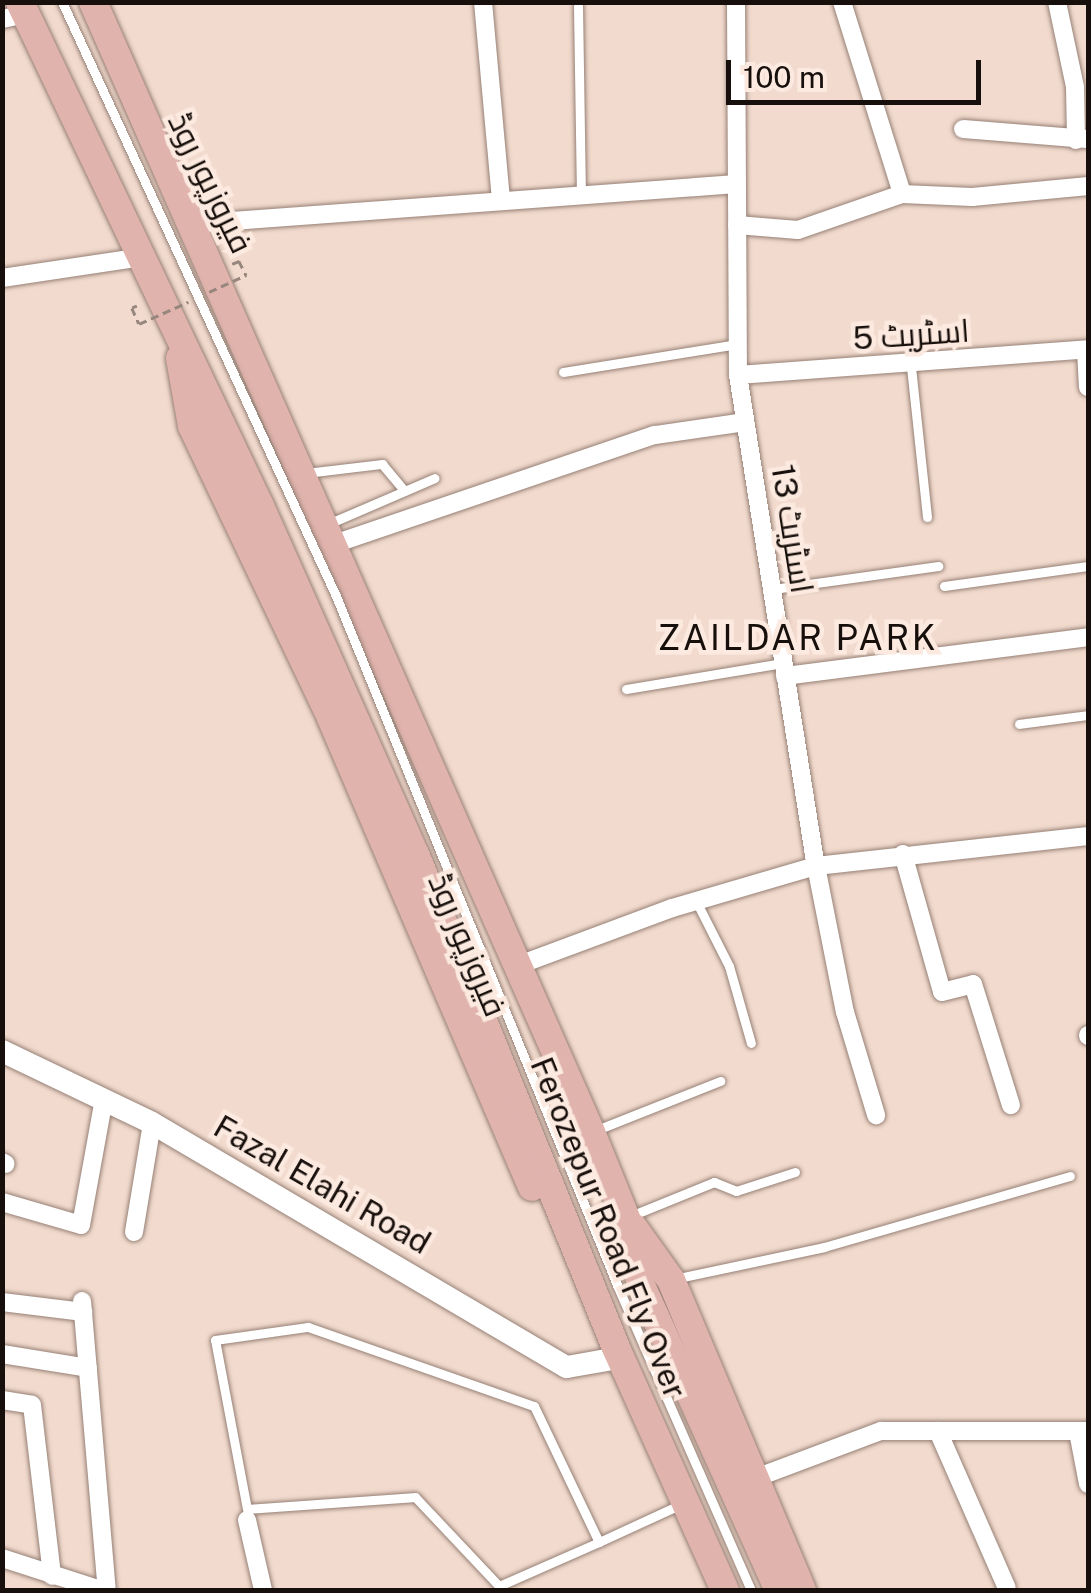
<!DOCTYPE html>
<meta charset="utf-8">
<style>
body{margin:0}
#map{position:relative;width:1091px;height:1593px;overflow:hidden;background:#f2dace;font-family:"Public Sans",Cairo,sans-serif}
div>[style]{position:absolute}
.path>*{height:2.5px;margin-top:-1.25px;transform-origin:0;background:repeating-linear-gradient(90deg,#97867d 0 8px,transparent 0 13px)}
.roads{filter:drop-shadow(0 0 2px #968075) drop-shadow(0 0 2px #968075)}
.service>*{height:9px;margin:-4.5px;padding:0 4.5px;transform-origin:4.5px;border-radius:4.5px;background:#fff}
.minor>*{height:18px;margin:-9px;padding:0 9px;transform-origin:9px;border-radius:9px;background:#fff}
.tertiary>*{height:22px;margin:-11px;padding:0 11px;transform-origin:11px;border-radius:11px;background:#fff}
.primary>*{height:28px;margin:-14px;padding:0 14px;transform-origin:14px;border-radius:14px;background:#e0b3ad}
.path-bridge>*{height:2.5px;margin-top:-1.25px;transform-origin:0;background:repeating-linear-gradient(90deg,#97867d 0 8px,transparent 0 13px)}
.bridges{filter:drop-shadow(0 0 2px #968075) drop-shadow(0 0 2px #968075)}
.service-bridge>*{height:9px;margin:-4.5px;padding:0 4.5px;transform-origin:4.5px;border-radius:4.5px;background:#fff}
span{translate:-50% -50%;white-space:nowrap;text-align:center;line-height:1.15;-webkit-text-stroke:9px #fce9df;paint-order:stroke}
.street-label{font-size:32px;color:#170f0b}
.neighbourhood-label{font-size:35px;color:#170f0b;letter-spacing:2.5px}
.frame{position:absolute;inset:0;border:5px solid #170f0b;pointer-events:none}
.scale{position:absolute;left:726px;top:60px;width:255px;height:45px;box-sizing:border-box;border:5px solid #170f0b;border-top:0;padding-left:12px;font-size:30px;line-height:35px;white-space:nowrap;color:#170f0b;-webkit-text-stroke:8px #fce9df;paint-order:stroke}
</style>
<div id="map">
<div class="path">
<i style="left:232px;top:264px;width:8px;rotate:-23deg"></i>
<i style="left:239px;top:261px;width:16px;rotate:63deg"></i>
<i style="left:137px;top:306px;width:5px;rotate:158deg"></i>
<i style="left:132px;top:308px;width:17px;rotate:66deg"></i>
</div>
<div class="roads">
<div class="service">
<i style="left:578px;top:6px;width:189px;rotate:89.1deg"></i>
<i style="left:911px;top:367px;width:151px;rotate:83.9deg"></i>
<i style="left:563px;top:372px;width:177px;rotate:-9.1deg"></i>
<i style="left:306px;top:473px;width:77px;rotate:-6.8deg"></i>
<i style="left:382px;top:464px;width:35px;rotate:50deg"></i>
<i style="left:328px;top:524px;width:116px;rotate:-23.3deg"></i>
<i style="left:944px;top:586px;width:145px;rotate:-7.9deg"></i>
<i style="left:773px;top:589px;width:167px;rotate:-7.9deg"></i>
<i style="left:626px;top:689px;width:159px;rotate:-9.4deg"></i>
<i style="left:1019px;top:724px;width:70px;rotate:-7.4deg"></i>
<i style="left:696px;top:901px;width:73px;rotate:63.1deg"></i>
<i style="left:729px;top:966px;width:80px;rotate:74.1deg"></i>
<i style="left:594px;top:1131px;width:136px;rotate:-21.6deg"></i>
<i style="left:628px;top:1217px;width:93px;rotate:-22.1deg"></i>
<i style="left:714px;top:1182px;width:24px;rotate:22deg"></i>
<i style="left:736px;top:1191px;width:62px;rotate:-17.9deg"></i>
<i style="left:674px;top:1279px;width:153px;rotate:-12deg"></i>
<i style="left:824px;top:1247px;width:256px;rotate:-16.1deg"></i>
<i style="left:599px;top:1542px;width:109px;rotate:156.3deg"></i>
<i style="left:499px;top:1586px;width:122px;rotate:-133.3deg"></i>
<i style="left:415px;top:1497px;width:168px;rotate:175.9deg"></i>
<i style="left:247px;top:1509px;width:172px;rotate:-100.7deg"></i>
<i style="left:215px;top:1340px;width:94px;rotate:-8deg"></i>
<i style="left:308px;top:1327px;width:239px;rotate:19.3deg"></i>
<i style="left:534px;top:1406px;width:151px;rotate:64.5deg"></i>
<i style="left:599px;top:1542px;width:81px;rotate:-24.7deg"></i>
</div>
<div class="minor">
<i style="left:483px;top:2px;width:199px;rotate:84.8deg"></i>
<i style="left:736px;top:2px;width:373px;rotate:89.7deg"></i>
<i style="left:738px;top:375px;width:497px;rotate:81deg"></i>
<i style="left:816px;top:866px;width:149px;rotate:78.8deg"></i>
<i style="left:845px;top:1012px;width:108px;rotate:73.2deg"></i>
<i style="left:842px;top:2px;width:201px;rotate:72.6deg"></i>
<i style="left:1057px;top:2px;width:87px;rotate:78deg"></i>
<i style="left:1075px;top:87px;width:53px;rotate:88.9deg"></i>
<i style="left:2px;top:19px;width:25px;rotate:-12deg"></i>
<i style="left:963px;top:129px;width:125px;rotate:4.6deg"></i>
<i style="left:191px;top:224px;width:547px;rotate:-4.19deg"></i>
<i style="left:737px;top:225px;width:61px;rotate:4.7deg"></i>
<i style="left:798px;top:230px;width:110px;rotate:-19.1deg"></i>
<i style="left:902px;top:194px;width:70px;rotate:2.5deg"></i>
<i style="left:972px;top:197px;width:117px;rotate:-5.4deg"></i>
<i style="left:2px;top:278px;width:143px;rotate:-8.5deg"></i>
<i style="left:1086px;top:350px;width:37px;rotate:87deg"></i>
<i style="left:738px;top:375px;width:351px;rotate:-4.2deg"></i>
<i style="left:334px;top:544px;width:339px;rotate:-18.8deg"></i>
<i style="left:655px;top:435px;width:91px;rotate:-8.2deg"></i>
<i style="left:785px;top:676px;width:305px;rotate:-7.3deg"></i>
<i style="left:903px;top:854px;width:143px;rotate:74.2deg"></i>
<i style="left:942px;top:992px;width:32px;rotate:-14deg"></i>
<i style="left:973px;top:984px;width:127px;rotate:72.6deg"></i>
<i style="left:519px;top:965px;width:163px;rotate:-20.4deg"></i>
<i style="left:672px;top:908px;width:150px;rotate:-16.3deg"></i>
<i style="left:816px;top:866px;width:274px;rotate:-6.3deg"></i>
<i style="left:1088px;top:1035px;width:1px;rotate:90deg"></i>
<i style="left:2px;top:1162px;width:4px;rotate:27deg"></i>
<i style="left:2px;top:1202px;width:82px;rotate:16.2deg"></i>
<i style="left:81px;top:1225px;width:128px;rotate:-79.7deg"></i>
<i style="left:134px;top:1232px;width:110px;rotate:-80.6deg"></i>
<i style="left:82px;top:1301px;width:290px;rotate:85.1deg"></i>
<i style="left:2px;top:1302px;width:82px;rotate:7deg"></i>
<i style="left:2px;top:1354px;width:87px;rotate:9.2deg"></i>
<i style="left:2px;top:1400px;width:30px;rotate:9deg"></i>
<i style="left:32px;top:1405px;width:172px;rotate:83.3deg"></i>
<i style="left:938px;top:1431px;width:171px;rotate:66.3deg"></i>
<i style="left:1078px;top:1432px;width:53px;rotate:79.1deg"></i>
<i style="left:753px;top:1479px;width:137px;rotate:-20.6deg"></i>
<i style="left:881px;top:1431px;width:207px"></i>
<i style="left:247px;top:1520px;width:72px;rotate:77.1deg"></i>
<i style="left:2px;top:1558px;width:104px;rotate:17.9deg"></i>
</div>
<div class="tertiary">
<i style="left:2px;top:1051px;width:166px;rotate:25.6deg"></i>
<i style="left:152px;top:1123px;width:481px;rotate:30.5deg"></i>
<i style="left:567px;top:1367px;width:41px;rotate:-9.9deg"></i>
</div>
<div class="primary">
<i style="left:20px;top:2px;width:558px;rotate:64.54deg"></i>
<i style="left:260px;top:506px;width:383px;rotate:66deg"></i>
<i style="left:416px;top:856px;width:533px;rotate:67.86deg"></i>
<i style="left:617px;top:1350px;width:263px;rotate:65.8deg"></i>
<i style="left:93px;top:2px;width:1235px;rotate:66.22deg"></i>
<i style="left:591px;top:1132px;width:93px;rotate:67.9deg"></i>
<i style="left:626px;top:1218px;width:69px;rotate:77.4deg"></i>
<i style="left:641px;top:1285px;width:335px;rotate:65.7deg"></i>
<i style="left:180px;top:358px;width:69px;rotate:80deg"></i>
<i style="left:192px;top:426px;width:323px;rotate:64.5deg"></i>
<i style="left:331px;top:718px;width:510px;rotate:66.8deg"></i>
<i style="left:633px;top:1227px;width:65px;rotate:54.4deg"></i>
<i style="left:671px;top:1280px;width:337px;rotate:67.1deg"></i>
</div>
</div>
<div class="path-bridge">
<i style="left:209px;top:292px;width:41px;rotate:-24.7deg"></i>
<i style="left:139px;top:324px;width:54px;rotate:-24.2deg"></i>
</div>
<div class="bridges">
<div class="service-bridge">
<i style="left:62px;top:2px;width:654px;rotate:65.24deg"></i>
<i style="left:336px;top:596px;width:744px;rotate:67.81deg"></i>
<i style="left:617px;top:1285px;width:333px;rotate:66.3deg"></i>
</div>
</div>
<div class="street-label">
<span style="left:210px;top:183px;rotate:64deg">فیروزپور روڈ</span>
<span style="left:911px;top:335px;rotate:-4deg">اسٹریٹ 5</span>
<span style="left:792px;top:529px;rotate:81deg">اسٹریٹ 13</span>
<span style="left:467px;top:945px;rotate:67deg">فیروزپور روڈ</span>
<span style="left:322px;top:1185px;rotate:30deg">Fazal Elahi Road</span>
<span style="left:608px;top:1228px;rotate:68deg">Ferozepur Road Fly Over</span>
</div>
<div class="neighbourhood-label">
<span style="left:798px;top:638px">ZAILDAR PARK</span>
</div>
<div class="frame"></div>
<div class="scale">100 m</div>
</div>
